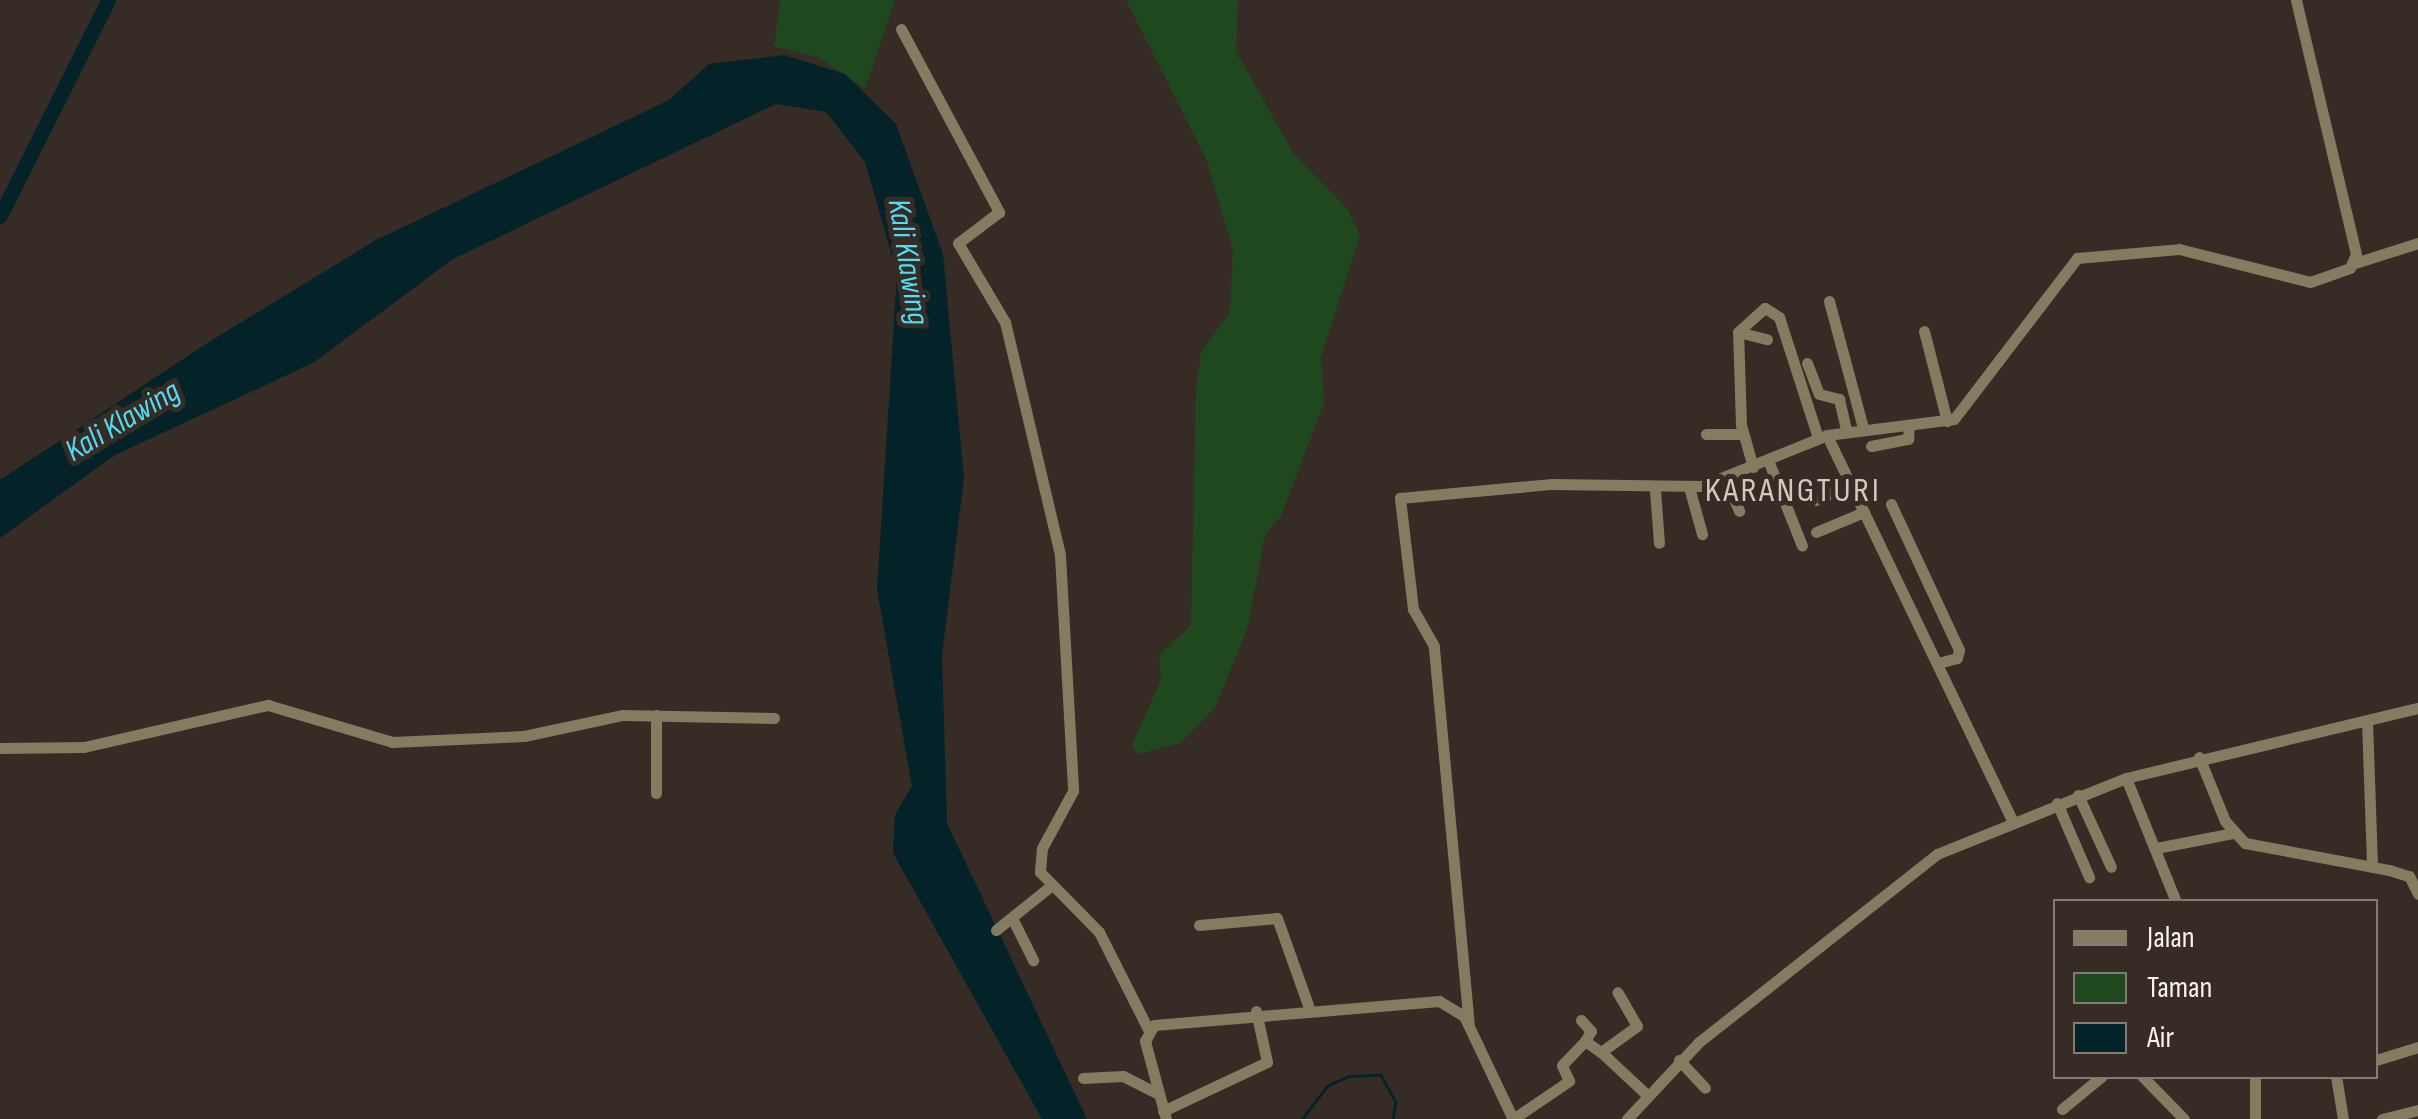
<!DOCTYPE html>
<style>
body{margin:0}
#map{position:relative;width:2418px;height:1119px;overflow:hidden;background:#372b25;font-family:"Sofia Sans Condensed",sans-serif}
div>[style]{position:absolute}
.green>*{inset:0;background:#20481f}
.water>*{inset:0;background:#042329}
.stream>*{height:2.5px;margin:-1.25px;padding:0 1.25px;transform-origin:1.25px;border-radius:1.25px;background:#042329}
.river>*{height:15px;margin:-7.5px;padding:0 7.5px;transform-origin:7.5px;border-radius:7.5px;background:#042329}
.minor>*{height:11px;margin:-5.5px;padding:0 5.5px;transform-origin:5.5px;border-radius:5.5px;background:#847c60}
span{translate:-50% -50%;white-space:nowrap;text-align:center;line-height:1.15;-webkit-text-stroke:10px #372b25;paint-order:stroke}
.water-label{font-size:32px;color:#4fddf5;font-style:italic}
.quarter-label{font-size:35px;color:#d6c6be;letter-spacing:2.5px}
.legend{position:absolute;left:2053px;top:899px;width:325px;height:180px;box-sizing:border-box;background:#372b25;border:2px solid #857b76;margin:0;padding:12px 18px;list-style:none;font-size:30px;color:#fbf3ef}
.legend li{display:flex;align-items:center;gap:20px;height:50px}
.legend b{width:50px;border:2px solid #857b76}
</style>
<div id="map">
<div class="green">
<i style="clip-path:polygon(780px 0,895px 0,865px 88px,818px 57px,774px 47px)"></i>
<i style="clip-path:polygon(1126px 0,1238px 0,1236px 51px,1293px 153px,1347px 209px,1360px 235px,1321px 357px,1324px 403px,1281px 516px,1265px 535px,1247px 629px,1216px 706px,1180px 743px,1138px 754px,1132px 745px,1161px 680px,1159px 655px,1191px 625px,1196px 390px,1201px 352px,1230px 312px,1233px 250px,1207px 161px)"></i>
</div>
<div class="water">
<i style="clip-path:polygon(784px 55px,845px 74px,896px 124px,943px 254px,964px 478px,942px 655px,947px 823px,1087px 1119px,1042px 1119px,893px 853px,895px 815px,912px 786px,877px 590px,897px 273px,865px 162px,826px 112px,776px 104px,453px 259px,313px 363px,115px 455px,0 538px,0 480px,209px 342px,376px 240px,669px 100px,709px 64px)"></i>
</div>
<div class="stream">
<i style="left:1302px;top:1119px;width:41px;rotate:-52.9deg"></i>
<i style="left:1327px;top:1086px;width:23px;rotate:-25deg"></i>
<i style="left:1348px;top:1076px;width:33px;rotate:-2deg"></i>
<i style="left:1381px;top:1075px;width:31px;rotate:61deg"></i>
<i style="left:1396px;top:1102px;width:17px;rotate:100deg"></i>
</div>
<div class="river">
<i style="left:0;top:216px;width:241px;rotate:-63.4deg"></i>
</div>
<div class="minor">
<i style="left:901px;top:29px;width:208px;rotate:61.8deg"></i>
<i style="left:999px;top:212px;width:51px;rotate:142.9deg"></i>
<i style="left:958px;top:243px;width:92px;rotate:59.3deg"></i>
<i style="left:1005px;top:322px;width:239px;rotate:76.7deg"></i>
<i style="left:1060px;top:555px;width:236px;rotate:86.8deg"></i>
<i style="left:1073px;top:791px;width:65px;rotate:118.5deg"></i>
<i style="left:1042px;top:848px;width:24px;rotate:95deg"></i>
<i style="left:1040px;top:872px;width:84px;rotate:45.5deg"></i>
<i style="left:1099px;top:932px;width:109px;rotate:63.2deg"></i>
<i style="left:2355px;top:263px;width:66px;rotate:-17.6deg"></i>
<i style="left:1829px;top:301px;width:131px;rotate:75deg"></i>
<i style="left:1924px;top:331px;width:93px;rotate:75.7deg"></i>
<i style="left:1738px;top:332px;width:30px;rotate:14deg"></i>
<i style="left:1807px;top:363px;width:33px;rotate:69deg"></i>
<i style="left:1819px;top:394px;width:21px;rotate:14deg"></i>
<i style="left:1839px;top:399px;width:32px;rotate:77deg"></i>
<i style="left:1706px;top:434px;width:37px"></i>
<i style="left:1871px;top:446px;width:38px;rotate:-11deg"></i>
<i style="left:1908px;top:439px;width:13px;rotate:-86deg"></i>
<i style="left:1768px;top:460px;width:92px;rotate:68.4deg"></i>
<i style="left:1753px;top:467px;width:44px;rotate:-105.9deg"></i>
<i style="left:1741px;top:425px;width:93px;rotate:-91.8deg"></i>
<i style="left:1738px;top:332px;width:36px;rotate:-42deg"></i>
<i style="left:1765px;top:308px;width:17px;rotate:33deg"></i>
<i style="left:1779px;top:317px;width:127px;rotate:72.1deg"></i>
<i style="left:1725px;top:479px;width:35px;rotate:66deg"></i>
<i style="left:1689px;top:487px;width:49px;rotate:74.5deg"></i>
<i style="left:1655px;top:490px;width:53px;rotate:85.7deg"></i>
<i style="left:1816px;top:500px;width:38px;rotate:-25deg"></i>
<i style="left:1891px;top:504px;width:161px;rotate:65deg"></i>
<i style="left:1959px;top:650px;width:8px;rotate:104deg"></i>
<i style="left:1957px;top:658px;width:20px;rotate:165deg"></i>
<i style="left:1816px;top:532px;width:52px;rotate:-22.6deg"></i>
<i style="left:2367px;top:721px;width:146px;rotate:88deg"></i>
<i style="left:0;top:748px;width:84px;rotate:-0.7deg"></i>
<i style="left:84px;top:747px;width:189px;rotate:-12.9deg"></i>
<i style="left:268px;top:705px;width:129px;rotate:16.6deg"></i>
<i style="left:392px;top:742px;width:132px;rotate:-2.6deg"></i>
<i style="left:524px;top:736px;width:100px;rotate:-12.1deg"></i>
<i style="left:622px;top:715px;width:152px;rotate:1.1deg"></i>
<i style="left:2199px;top:757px;width:69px;rotate:67.9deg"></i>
<i style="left:2225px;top:821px;width:30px;rotate:48deg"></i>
<i style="left:2245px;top:843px;width:147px;rotate:10.6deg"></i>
<i style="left:2389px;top:870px;width:21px;rotate:17deg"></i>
<i style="left:2409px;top:876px;width:20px;rotate:63deg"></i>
<i style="left:2126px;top:778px;width:134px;rotate:68deg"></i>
<i style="left:656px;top:793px;width:78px;rotate:-90deg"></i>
<i style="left:2078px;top:795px;width:79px;rotate:65.4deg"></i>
<i style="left:2057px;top:803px;width:81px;rotate:66.6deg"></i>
<i style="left:2012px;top:820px;width:427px;rotate:-115.7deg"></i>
<i style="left:1827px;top:435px;width:128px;rotate:-7.2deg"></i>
<i style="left:1954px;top:419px;width:203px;rotate:-52.6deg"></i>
<i style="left:2077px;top:258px;width:102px;rotate:-5deg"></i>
<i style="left:2179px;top:249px;width:135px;rotate:14.1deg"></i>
<i style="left:2310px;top:282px;width:42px;rotate:-19.3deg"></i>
<i style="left:2350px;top:268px;width:15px;rotate:-67deg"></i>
<i style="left:2356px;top:254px;width:261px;rotate:-103.3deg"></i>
<i style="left:2156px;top:848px;width:78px;rotate:-11deg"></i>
<i style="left:1013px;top:920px;width:45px;rotate:63.4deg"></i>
<i style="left:1199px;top:925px;width:78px;rotate:-5.1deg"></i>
<i style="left:1277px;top:918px;width:96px;rotate:70.4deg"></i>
<i style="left:996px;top:930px;width:67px;rotate:-38.9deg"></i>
<i style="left:1581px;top:1020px;width:15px;rotate:48deg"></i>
<i style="left:1591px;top:1031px;width:12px;rotate:121deg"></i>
<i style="left:1469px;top:1026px;width:382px;rotate:-95.3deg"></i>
<i style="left:1434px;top:646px;width:43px;rotate:-119.6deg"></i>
<i style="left:1413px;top:609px;width:112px;rotate:-96.7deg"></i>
<i style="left:1400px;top:498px;width:153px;rotate:-5.3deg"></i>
<i style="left:1552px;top:484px;width:149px;rotate:0.8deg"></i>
<i style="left:1701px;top:486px;width:136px;rotate:-22deg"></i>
<i style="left:1601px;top:1052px;width:63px;rotate:43.1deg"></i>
<i style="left:1679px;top:1060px;width:38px;rotate:47deg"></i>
<i style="left:2376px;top:1060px;width:44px;rotate:-17.2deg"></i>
<i style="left:2142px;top:1076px;width:60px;rotate:45.7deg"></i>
<i style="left:2336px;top:1076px;width:44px;rotate:80.8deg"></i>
<i style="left:1083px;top:1078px;width:40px;rotate:-2.9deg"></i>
<i style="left:1123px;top:1076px;width:39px;rotate:27deg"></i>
<i style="left:2062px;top:1109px;width:52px;rotate:-39.5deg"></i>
<i style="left:1163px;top:1111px;width:115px;rotate:-25.2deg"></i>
<i style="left:1267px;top:1062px;width:52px;rotate:-102.2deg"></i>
<i style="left:1166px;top:1119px;width:81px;rotate:-105.1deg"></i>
<i style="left:1145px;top:1041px;width:18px;rotate:-61deg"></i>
<i style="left:1154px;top:1025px;width:286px;rotate:-4.8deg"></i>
<i style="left:1439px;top:1001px;width:29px;rotate:31deg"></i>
<i style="left:1464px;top:1016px;width:114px;rotate:64.6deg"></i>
<i style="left:1513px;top:1119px;width:68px;rotate:-34.2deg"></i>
<i style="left:1569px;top:1081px;width:17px;rotate:-114deg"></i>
<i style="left:1562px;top:1065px;width:33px;rotate:-46deg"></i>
<i style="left:1585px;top:1041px;width:19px;rotate:35deg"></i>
<i style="left:1601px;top:1052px;width:44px;rotate:-35.8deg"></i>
<i style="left:1637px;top:1026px;width:39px;rotate:-120deg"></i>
<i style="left:1627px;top:1119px;width:105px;rotate:-46.9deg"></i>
<i style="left:1699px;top:1042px;width:303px;rotate:-38.3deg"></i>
<i style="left:1937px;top:854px;width:204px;rotate:-21.9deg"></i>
<i style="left:2126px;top:778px;width:300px;rotate:-13.5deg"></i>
<i style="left:2255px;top:1119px;width:43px;rotate:-90deg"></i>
<i style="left:2382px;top:1119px;width:37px;rotate:-14deg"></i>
</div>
<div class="water-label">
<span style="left:907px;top:262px;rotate:81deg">Kali Klawing</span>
<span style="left:123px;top:422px;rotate:-31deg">Kali Klawing</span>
</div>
<div class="quarter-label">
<span style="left:1793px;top:491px">KARANGTURI</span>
</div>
<ul class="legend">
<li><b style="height:12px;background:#847c60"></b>Jalan</li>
<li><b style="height:28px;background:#20481f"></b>Taman</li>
<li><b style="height:28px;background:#042329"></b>Air</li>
</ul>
</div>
